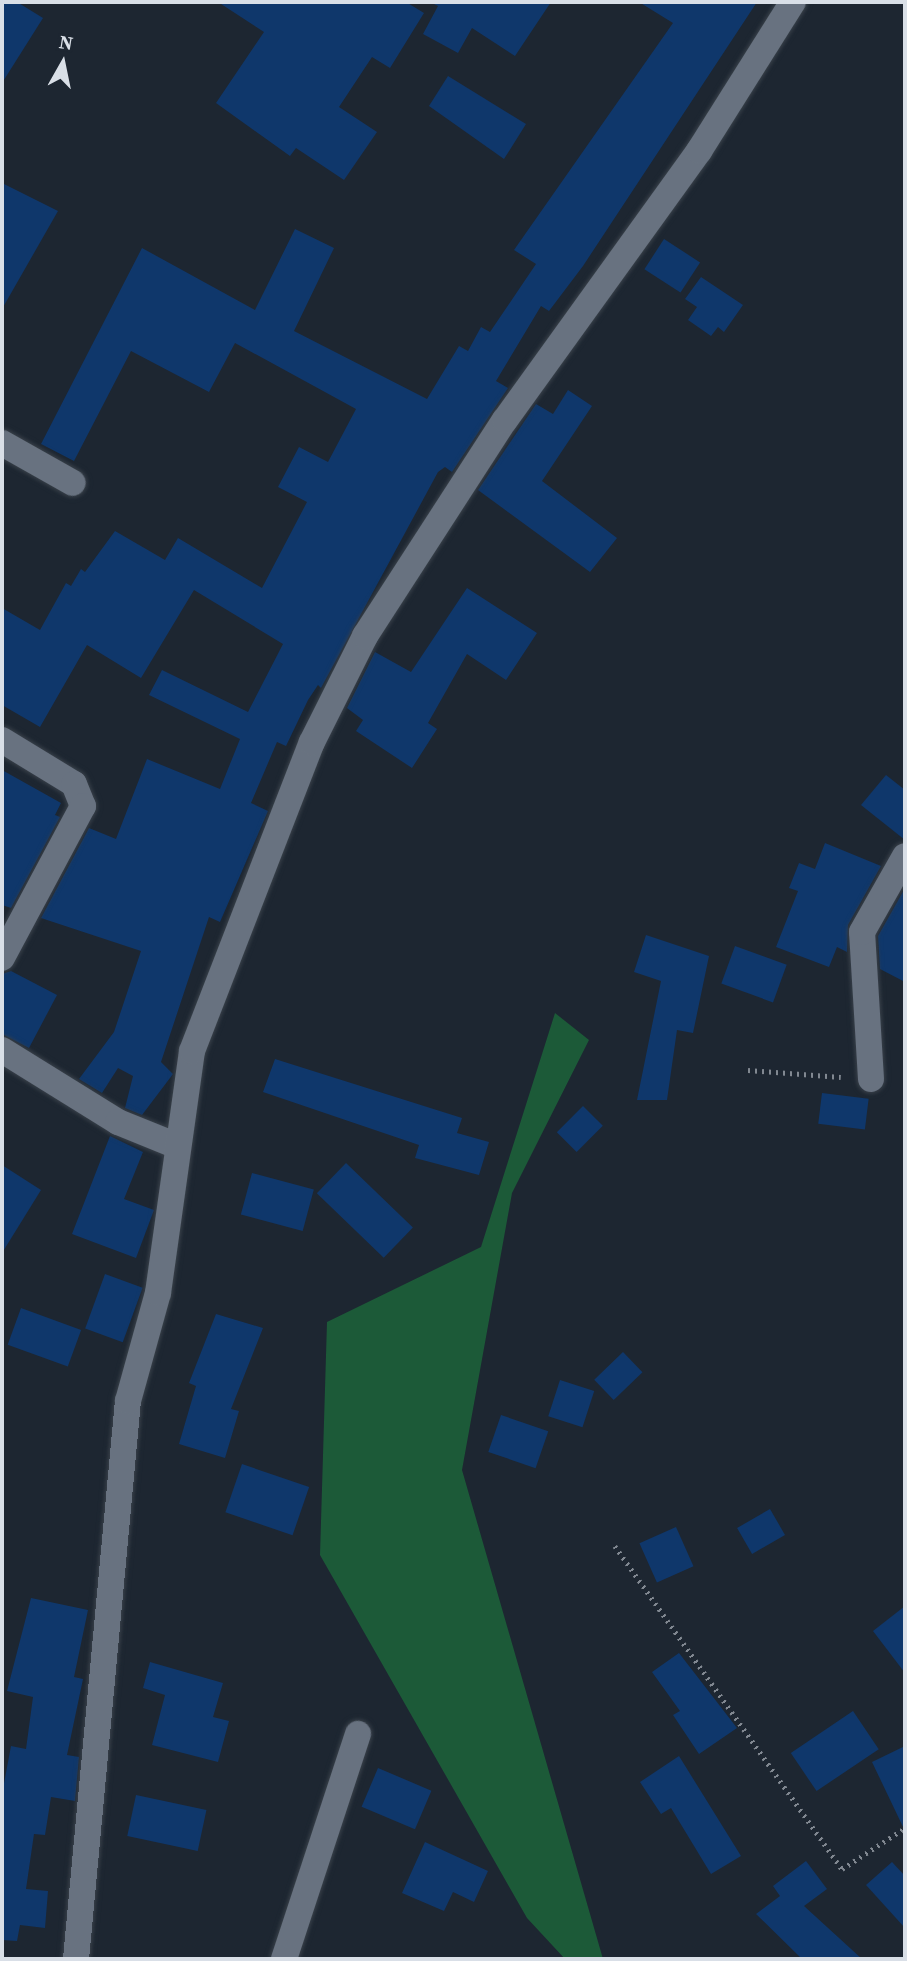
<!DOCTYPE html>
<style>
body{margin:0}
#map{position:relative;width:907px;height:1961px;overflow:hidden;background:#1d2631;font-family:"Source Serif 4",serif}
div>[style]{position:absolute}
.green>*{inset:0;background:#1c5a38}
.building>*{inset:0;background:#0f376b;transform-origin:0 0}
.path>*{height:4.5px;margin-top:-2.25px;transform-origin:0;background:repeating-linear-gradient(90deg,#818891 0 2px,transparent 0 7px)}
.roads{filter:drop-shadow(0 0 2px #39414a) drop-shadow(0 0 2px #39414a)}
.minor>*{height:26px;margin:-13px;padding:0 13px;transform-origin:13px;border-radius:13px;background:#687280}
span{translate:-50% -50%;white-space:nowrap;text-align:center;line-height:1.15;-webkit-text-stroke:5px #1d2631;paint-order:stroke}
.frame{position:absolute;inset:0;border:4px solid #d9dfe7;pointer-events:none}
.north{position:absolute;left:28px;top:28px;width:70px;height:70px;-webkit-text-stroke:5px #1d2631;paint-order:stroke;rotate:9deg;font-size:19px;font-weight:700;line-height:28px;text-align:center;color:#d9dfe7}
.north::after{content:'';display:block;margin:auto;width:24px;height:32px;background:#d9dfe7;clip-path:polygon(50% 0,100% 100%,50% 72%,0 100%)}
</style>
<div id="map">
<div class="green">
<i style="clip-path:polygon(555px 1013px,589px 1040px,512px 1193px,462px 1470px,603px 1959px,565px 1959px,527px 1918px,320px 1555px,327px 1322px,481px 1247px)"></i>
</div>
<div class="building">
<i style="clip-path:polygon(2px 2px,17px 2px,43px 18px,2px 83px)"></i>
<i style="clip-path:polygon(218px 2px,406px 2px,424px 13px,390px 68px,372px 57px,339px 107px,377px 132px,344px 180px,296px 148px,290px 156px,216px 103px,264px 32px)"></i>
<i style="clip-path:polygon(430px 2px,551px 2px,515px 56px,472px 28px,458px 53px,423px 34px,438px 6px)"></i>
<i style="clip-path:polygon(639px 2px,757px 2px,583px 266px,549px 311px,541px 306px,496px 381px,508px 388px,452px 472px,445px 467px,438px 472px,321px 688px,318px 685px,308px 700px,286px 746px,277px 742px,251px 803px,268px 811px,220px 922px,209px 917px,161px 1062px,173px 1074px,142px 1115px,125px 1108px,133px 1076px,118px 1068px,102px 1093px,79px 1079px,114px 1032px,141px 951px,41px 918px,89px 828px,116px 839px,147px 759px,220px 789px,240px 739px,149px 695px,162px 670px,248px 712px,283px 644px,194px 590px,141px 678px,87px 645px,40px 727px,2px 705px,2px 608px,40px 630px,66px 583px,71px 586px,81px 569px,85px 572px,115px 531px,165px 560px,178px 538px,262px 588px,307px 502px,278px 487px,299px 447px,328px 462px,356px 409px,235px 343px,209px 392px,131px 351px,74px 461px,41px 444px,142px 248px,255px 310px,295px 229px,334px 248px,294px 331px,427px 399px,459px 346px,468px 351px,481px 327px,490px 332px,536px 264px,514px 250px,673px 23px)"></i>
<i style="clip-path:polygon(448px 76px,526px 124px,504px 159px,429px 106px)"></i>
<i style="clip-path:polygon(2px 183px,58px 211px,2px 309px)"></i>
<i style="left:664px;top:239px;width:43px;height:36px;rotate:33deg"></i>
<i style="clip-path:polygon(701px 277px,743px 305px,724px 332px,718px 327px,711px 336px,688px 320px,697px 307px,685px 299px)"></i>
<i style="clip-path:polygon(568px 390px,592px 406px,542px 481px,617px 538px,590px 572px,478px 490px,536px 404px,553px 414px)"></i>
<i style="clip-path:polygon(467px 588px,537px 633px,506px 680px,467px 654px,428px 723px,437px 729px,412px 768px,356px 731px,363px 720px,347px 708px,375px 652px,411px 672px)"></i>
<i style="clip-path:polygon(2px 770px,61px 803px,55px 815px,60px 817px,11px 908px,2px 905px)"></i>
<i style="clip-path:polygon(886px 775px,905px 790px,905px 840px,861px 805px)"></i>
<i style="clip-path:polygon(825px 843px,881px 866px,848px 925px,847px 952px,837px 947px,829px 967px,776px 947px,798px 891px,789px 888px,799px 863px,815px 869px)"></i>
<i style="clip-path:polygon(905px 888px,905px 982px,880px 969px,878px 936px)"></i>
<i style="clip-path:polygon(646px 935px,709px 956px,693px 1033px,677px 1030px,667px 1100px,637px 1100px,661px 981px,634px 972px)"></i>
<i style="left:735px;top:946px;width:55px;height:40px;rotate:20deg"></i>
<i style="clip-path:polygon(11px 971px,57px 995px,29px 1048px,2px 1034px,2px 974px)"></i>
<i style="clip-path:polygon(275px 1059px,462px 1118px,457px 1133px,489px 1142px,479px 1175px,415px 1158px,419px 1145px,263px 1092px)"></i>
<i style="left:822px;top:1093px;width:47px;height:31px;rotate:7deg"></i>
<i style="left:583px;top:1106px;width:28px;height:37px;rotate:45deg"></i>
<i style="clip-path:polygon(110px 1136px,143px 1152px,124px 1199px,154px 1210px,136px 1258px,72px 1234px)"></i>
<i style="left:346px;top:1163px;width:93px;height:42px;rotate:44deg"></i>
<i style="clip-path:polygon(2px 1165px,41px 1190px,2px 1253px)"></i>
<i style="left:252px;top:1173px;width:64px;height:43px;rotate:15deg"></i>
<i style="left:105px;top:1274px;width:40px;height:58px;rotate:20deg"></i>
<i style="left:21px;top:1308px;width:64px;height:39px;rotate:20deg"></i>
<i style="clip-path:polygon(216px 1314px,263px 1328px,231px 1409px,239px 1411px,225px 1458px,179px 1444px,196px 1386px,189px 1383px)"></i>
<i style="left:623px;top:1352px;width:28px;height:40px;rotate:46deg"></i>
<i style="left:560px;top:1380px;width:36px;height:38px;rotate:18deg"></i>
<i style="left:501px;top:1415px;width:50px;height:39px;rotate:19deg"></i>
<i style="left:242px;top:1464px;width:71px;height:51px;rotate:19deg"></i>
<i style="left:770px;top:1509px;width:30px;height:38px;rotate:60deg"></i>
<i style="left:676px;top:1527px;width:43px;height:40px;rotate:66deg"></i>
<i style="clip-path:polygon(31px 1598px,88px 1610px,74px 1677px,83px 1679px,67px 1755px,79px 1757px,75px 1801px,51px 1797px,45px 1835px,34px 1834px,26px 1889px,48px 1891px,45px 1928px,20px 1925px,17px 1941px,2px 1940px,2px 1794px,11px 1746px,26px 1749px,33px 1697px,7px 1691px)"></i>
<i style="clip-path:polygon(905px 1606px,905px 1673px,873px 1631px)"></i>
<i style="clip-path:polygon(679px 1653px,737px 1728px,699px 1754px,673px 1715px,680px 1711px,652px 1672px)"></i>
<i style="clip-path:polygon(150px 1662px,223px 1683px,213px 1717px,229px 1721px,218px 1762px,152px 1745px,165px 1695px,143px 1688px)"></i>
<i style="left:853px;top:1711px;width:46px;height:75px;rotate:56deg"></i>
<i style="clip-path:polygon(905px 1746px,905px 1831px,872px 1762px)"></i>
<i style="clip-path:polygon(679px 1756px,741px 1856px,711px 1874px,671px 1808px,661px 1814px,640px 1782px)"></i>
<i style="left:378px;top:1768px;width:58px;height:42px;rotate:23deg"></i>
<i style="left:136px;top:1795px;width:72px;height:42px;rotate:12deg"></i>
<i style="clip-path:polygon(425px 1842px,488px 1871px,474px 1902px,453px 1892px,444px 1911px,402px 1893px)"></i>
<i style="clip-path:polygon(806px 1861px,827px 1889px,804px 1906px,862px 1959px,802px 1959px,756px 1914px,780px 1896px,773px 1886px)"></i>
<i style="clip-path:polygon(892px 1862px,905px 1876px,905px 1928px,866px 1885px)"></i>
</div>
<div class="path">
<i style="left:748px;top:1070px;width:93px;rotate:4.3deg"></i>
<i style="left:615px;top:1546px;width:395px;rotate:54.9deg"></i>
<i style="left:842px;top:1869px;width:75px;rotate:-33.1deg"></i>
</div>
<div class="roads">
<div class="minor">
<i style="left:2px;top:443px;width:81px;rotate:29.4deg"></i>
<i style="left:2px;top:740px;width:84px;rotate:31.4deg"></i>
<i style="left:74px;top:784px;width:24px;rotate:68deg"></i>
<i style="left:83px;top:806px;width:172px;rotate:118.1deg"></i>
<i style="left:2px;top:1050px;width:137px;rotate:31.8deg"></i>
<i style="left:118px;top:1122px;width:61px;rotate:22deg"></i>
<i style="left:871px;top:1079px;width:147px;rotate:-93.5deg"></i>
<i style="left:862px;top:932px;width:87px;rotate:-60.5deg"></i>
<i style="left:76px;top:1959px;width:560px;rotate:-84.68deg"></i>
<i style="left:128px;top:1401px;width:112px;rotate:-74.5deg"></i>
<i style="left:158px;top:1293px;width:244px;rotate:-82deg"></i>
<i style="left:192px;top:1051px;width:331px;rotate:-68.8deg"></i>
<i style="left:312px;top:742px;width:119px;rotate:-63.4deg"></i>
<i style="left:365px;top:636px;width:257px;rotate:-57.1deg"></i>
<i style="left:505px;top:420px;width:332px;rotate:-54.2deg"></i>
<i style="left:699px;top:151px;width:176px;rotate:-57.8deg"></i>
<i style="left:284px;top:1959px;width:237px;rotate:-71.8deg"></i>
</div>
</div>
<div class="frame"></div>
<div class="north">N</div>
</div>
